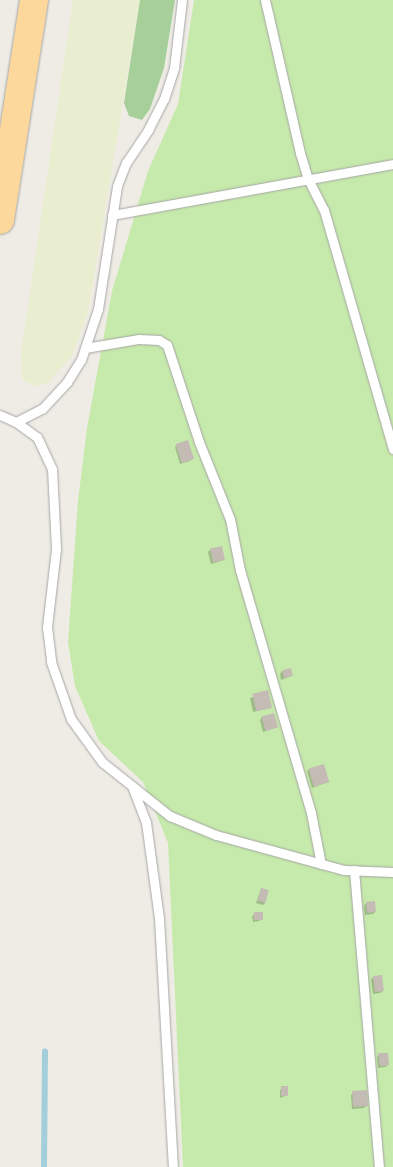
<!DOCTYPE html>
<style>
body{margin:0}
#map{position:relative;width:393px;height:1167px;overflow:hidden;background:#efece5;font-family:Inter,sans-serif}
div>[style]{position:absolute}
.farmland>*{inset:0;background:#eaeed0}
.grass>*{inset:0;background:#c6eaab}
.forest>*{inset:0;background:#a6cf99}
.shadow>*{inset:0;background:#0003}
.stream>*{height:5.5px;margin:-2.75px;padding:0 2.75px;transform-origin:2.75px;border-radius:2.75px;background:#a5cedd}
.building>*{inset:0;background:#c4bcb4;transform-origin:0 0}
.roads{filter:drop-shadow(0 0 1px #a6a6a6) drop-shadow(0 0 1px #a6a6a6)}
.service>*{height:9px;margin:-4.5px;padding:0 4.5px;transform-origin:4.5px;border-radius:4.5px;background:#fff}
.primary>*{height:28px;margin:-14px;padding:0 14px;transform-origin:14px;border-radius:14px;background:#fcd89d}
span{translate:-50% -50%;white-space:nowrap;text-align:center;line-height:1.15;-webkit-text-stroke:4px #fff;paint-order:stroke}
</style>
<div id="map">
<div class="farmland">
<i style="clip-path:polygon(73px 0,140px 0,88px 312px,72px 356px,47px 384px,33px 386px,22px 379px,21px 353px)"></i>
</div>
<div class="grass">
<i style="clip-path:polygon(194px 0,393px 0,393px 1167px,183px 1167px,168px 843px,143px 782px,99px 741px,75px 686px,68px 642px,78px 501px,87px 428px,112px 291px,148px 171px,178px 104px)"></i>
</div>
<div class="forest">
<i style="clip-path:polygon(140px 0,175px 0,164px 68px,150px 109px,142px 120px,129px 116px,124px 103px)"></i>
</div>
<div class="shadow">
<i style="clip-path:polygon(177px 445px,193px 458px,190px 461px,180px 464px,175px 447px)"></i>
<i style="clip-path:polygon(211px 549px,224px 560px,211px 564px,208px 552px)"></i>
<i style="clip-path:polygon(282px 671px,291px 676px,281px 680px,280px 674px)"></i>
<i style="clip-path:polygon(267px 692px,271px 708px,253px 712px,250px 698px)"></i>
<i style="clip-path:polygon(262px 717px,276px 727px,263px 732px,260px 720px)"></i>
<i style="clip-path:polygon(310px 769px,328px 782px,312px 788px,307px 771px)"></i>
<i style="clip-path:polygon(261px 889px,265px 903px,263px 905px,256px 903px)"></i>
<i style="clip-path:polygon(366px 903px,375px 912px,373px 914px,365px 915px,364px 906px)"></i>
<i style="clip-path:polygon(255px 914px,262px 919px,259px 921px,253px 922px,252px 916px)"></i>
<i style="clip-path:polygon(374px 977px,383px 991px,380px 993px,373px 994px,371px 979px)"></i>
<i style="clip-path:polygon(379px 1055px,388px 1065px,385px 1067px,378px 1068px,377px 1057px)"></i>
<i style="clip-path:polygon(282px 1088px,288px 1095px,280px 1098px,280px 1090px)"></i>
<i style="clip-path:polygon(353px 1093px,367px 1105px,364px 1108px,352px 1109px,351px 1095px)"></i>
</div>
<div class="stream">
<i style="left:44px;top:1167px;width:115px;rotate:-89.5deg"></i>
</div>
<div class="building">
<i style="left:188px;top:440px;width:20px;height:13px;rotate:72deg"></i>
<i style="left:222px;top:546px;width:14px;height:12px;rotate:78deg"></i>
<i style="left:291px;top:668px;width:8px;height:9px;rotate:76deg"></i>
<i style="left:268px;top:690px;width:18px;height:16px;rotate:77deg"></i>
<i style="left:274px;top:713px;width:15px;height:13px;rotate:74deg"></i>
<i style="left:324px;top:764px;width:19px;height:16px;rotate:74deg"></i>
<i style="left:261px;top:888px;width:8px;height:13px;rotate:14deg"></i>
<i style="left:375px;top:901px;width:11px;height:9px;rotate:85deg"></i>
<i style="left:254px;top:912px;width:9px;height:8px"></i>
<i style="left:382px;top:975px;width:16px;height:9px;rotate:83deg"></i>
<i style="clip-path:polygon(378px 1053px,388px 1053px,389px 1065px,380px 1066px)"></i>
<i style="left:281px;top:1086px;width:7px;height:10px"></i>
<i style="left:367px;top:1090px;width:16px;height:15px;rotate:86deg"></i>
</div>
<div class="roads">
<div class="service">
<i style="left:265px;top:0;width:157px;rotate:77.1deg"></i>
<i style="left:300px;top:153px;width:27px;rotate:73deg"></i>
<i style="left:308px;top:179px;width:35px;rotate:63deg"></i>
<i style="left:324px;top:210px;width:249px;rotate:73.9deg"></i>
<i style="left:112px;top:215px;width:286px;rotate:-10.3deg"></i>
<i style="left:85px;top:348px;width:55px;rotate:-9.5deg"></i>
<i style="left:139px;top:339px;width:20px;rotate:3deg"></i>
<i style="left:159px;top:340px;width:9px;rotate:32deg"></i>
<i style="left:167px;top:345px;width:102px;rotate:71.7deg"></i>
<i style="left:199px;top:442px;width:83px;rotate:68.1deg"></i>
<i style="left:230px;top:519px;width:52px;rotate:78.9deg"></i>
<i style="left:240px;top:570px;width:253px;rotate:73.7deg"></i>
<i style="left:311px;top:813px;width:52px;rotate:78.9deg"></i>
<i style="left:0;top:415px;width:17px;rotate:24deg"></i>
<i style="left:16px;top:422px;width:26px;rotate:36deg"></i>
<i style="left:37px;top:437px;width:35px;rotate:65deg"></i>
<i style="left:52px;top:469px;width:80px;rotate:87.1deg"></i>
<i style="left:56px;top:549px;width:79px;rotate:96.6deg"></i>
<i style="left:47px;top:627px;width:35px;rotate:83deg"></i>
<i style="left:51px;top:662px;width:60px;rotate:70.7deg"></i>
<i style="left:71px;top:719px;width:53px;rotate:54.2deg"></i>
<i style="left:102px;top:762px;width:87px;rotate:38.5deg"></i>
<i style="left:170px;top:816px;width:50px;rotate:22.4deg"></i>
<i style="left:216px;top:835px;width:133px;rotate:15.3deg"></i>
<i style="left:344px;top:870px;width:49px;rotate:2.3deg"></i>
<i style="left:16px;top:422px;width:29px;rotate:-27deg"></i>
<i style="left:42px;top:409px;width:37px;rotate:-47deg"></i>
<i style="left:67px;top:382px;width:26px;rotate:-58deg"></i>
<i style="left:81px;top:360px;width:54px;rotate:-71.6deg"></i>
<i style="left:98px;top:309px;width:124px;rotate:-81.2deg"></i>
<i style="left:117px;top:186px;width:25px;rotate:-69deg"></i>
<i style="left:126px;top:163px;width:40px;rotate:-56deg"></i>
<i style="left:148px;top:130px;width:35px;rotate:-63deg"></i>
<i style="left:164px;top:99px;width:33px;rotate:-72deg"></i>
<i style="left:174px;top:68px;width:68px;rotate:-83.3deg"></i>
<i style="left:132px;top:786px;width:39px;rotate:69deg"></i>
<i style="left:146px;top:822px;width:97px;rotate:82.3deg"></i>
<i style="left:159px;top:918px;width:249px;rotate:86.8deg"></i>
<i style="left:354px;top:870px;width:298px;rotate:85.2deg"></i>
</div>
<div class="primary">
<i style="left:0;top:220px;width:223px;rotate:-81.2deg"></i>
</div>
</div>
</div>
